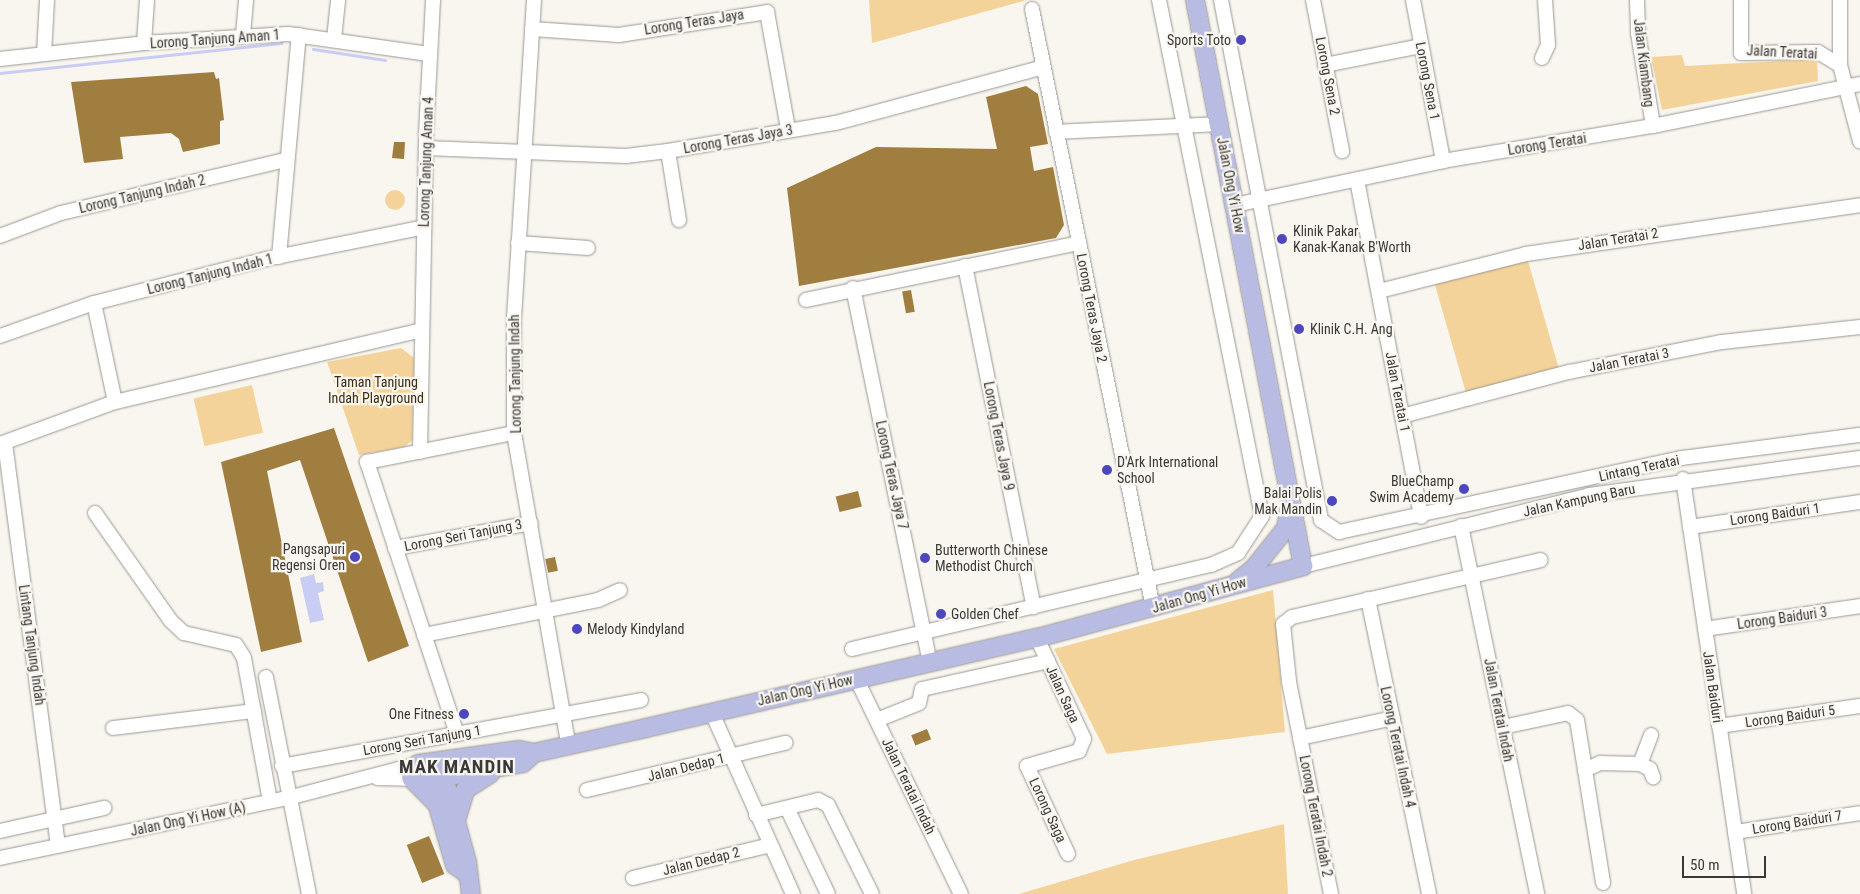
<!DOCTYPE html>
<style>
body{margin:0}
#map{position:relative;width:1860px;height:894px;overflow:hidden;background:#f9f6f0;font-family:"Roboto Condensed",sans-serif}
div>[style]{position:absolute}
.green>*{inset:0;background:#f4d39a;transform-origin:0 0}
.round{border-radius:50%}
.water>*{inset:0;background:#c9cdf4}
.stream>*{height:3px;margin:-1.5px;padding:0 1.5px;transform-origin:1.5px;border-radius:1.5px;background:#c9cdf4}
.building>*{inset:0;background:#a07e40;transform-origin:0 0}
.roads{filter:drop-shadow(0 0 1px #9a9791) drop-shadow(0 0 1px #9a9791)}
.minor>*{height:14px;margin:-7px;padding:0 7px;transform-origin:7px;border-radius:7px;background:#fff}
.major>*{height:18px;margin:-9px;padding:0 9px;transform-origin:9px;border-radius:9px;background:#b9bce2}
.dots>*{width:14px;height:14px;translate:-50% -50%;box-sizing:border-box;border:2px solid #f9f6f0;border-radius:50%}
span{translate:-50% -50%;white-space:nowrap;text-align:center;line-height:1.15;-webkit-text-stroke:4.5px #f9f6f0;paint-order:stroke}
.street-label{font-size:14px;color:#3b3937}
.poi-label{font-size:14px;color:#3b3937}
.right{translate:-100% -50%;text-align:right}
.left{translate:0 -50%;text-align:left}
.park-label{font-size:14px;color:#3b2c0f}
.district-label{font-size:19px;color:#3b3937;font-weight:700;letter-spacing:1px}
.scale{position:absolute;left:1682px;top:856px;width:84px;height:22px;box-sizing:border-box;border:2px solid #3b3937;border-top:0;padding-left:6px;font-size:15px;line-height:18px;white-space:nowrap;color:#3b3937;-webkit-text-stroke:4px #f9f6f0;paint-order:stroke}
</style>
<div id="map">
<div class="green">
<i style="clip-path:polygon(869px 0,1027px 0,872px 43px)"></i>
<i style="clip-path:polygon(1682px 55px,1685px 66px,1817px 59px,1818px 81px,1662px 110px,1651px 57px)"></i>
<i class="round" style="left:385px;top:190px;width:20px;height:20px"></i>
<i style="left:1526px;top:254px;width:125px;height:96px;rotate:74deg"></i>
<i style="clip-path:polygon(401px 348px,414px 358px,412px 441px,404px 447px,359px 455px,327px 362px)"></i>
<i style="left:252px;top:385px;width:49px;height:60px;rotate:77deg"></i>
<i style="clip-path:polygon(1273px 590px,1285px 732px,1107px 754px,1054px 649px)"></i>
<i style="clip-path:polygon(1284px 824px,1288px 894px,1019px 894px,1134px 860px)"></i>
</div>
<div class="water">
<i style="clip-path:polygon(314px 574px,316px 583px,323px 582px,324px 591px,318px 593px,324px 620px,310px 623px,300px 578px)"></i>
</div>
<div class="stream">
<i style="left:313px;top:49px;width:73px;rotate:8.7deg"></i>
<i style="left:0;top:73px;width:283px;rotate:-6.1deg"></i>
</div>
<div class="building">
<i style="clip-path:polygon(214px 72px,216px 79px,219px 78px,224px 120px,220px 121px,220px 144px,183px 152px,179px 139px,171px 133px,120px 137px,123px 159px,84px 163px,71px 82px)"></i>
<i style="clip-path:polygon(1026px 86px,1038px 94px,1048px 144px,1030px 147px,1034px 171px,1053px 167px,1064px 225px,1056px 238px,799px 286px,787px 188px,876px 147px,997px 149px,986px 97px)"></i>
<i style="clip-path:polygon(394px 142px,405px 142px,404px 159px,392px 158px)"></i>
<i style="left:911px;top:290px;width:22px;height:9px;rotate:80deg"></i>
<i style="clip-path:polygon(334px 428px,409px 646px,368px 662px,300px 460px,267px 471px,302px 642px,261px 652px,221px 462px)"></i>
<i style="left:858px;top:491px;width:16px;height:23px;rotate:76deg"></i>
<i style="left:555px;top:557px;width:14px;height:10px;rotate:78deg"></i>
<i style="left:927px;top:729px;width:11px;height:17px;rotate:68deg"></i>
<i style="left:429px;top:836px;width:41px;height:24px;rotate:68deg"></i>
</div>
<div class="roads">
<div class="minor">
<i style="left:534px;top:0;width:317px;rotate:93.6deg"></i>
<i style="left:514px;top:316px;width:117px;rotate:90deg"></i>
<i style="left:514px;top:433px;width:316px;rotate:80.1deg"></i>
<i style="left:1221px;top:0;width:530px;rotate:79.11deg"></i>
<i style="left:1321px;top:520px;width:22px;rotate:34deg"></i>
<i style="left:1339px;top:532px;width:351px;rotate:-12.2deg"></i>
<i style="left:1682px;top:458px;width:179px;rotate:-7.4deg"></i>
<i style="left:1313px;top:0;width:154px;rotate:79.1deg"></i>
<i style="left:1413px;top:0;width:164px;rotate:79.4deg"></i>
<i style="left:1637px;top:0;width:33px;rotate:88deg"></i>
<i style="left:1638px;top:33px;width:94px;rotate:80.8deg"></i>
<i style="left:1741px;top:0;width:53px;rotate:90deg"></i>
<i style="left:1741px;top:53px;width:77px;rotate:-0.7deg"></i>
<i style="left:1818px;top:52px;width:26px;rotate:31deg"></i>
<i style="left:1840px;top:0;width:65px;rotate:90deg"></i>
<i style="left:1840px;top:65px;width:79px;rotate:75.3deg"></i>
<i style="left:1032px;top:9px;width:611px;rotate:78.58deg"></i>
<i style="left:532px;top:29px;width:87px;rotate:3.9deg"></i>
<i style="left:619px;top:35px;width:150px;rotate:-8.8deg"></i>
<i style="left:767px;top:12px;width:119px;rotate:79.8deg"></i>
<i style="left:243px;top:35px;width:35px;rotate:-85deg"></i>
<i style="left:334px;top:39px;width:39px;rotate:-84deg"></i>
<i style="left:144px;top:43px;width:43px;rotate:-86deg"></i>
<i style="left:44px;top:54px;width:54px;rotate:-86.8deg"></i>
<i style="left:1542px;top:58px;width:14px;rotate:-65deg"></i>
<i style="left:1548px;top:45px;width:45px;rotate:-93.8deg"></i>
<i style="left:0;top:59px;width:145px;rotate:-6.3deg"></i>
<i style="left:144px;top:43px;width:144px;rotate:-3.6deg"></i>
<i style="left:288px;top:34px;width:142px;rotate:8.1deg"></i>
<i style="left:1325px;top:65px;width:98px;rotate:-11.2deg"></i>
<i style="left:1056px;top:132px;width:163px;rotate:-2.8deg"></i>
<i style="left:426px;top:148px;width:200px;rotate:2.3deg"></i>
<i style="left:626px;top:156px;width:42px;rotate:-6.8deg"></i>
<i style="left:668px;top:151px;width:170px;rotate:-9.5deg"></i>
<i style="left:836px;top:123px;width:214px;rotate:-15.1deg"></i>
<i style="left:668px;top:151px;width:70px;rotate:80.9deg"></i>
<i style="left:1357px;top:180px;width:343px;rotate:79.2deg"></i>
<i style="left:1235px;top:205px;width:213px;rotate:-11.9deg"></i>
<i style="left:1443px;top:161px;width:213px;rotate:-9.5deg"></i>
<i style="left:1653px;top:126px;width:211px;rotate:-11.5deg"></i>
<i style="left:0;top:236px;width:65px;rotate:-20.7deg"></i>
<i style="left:61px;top:213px;width:231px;rotate:-13.3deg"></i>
<i style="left:518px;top:243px;width:70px;rotate:4.1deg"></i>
<i style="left:279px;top:257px;width:223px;rotate:-84.9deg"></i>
<i style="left:965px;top:266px;width:348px;rotate:78.6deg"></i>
<i style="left:853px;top:288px;width:382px;rotate:78.4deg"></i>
<i style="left:1379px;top:291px;width:152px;rotate:-14.1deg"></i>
<i style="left:1526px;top:254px;width:338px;rotate:-8.3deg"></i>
<i style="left:806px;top:300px;width:279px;rotate:-11.8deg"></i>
<i style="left:94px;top:303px;width:101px;rotate:78deg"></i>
<i style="left:0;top:336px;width:100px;rotate:-19.3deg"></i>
<i style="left:94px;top:303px;width:178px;rotate:-14.3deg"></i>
<i style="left:266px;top:259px;width:161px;rotate:-11.4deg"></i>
<i style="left:1402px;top:416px;width:173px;rotate:-14.8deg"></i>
<i style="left:1569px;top:372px;width:156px;rotate:-11.1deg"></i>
<i style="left:1722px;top:342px;width:139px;rotate:-6.2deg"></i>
<i style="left:5px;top:443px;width:406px;rotate:82.5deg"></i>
<i style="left:0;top:444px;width:122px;rotate:-20.1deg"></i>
<i style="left:115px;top:402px;width:314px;rotate:-13.2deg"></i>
<i style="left:420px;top:452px;width:318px;rotate:-88.9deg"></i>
<i style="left:426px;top:134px;width:134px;rotate:-87deg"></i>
<i style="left:1683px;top:479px;width:419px;rotate:81.6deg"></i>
<i style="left:95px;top:513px;width:132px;rotate:54.9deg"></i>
<i style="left:171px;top:621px;width:18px;rotate:43deg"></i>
<i style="left:184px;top:633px;width:53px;rotate:13deg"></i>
<i style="left:236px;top:645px;width:15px;rotate:58deg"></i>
<i style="left:244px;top:658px;width:145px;rotate:79.7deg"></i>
<i style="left:1461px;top:526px;width:376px;rotate:78.3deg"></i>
<i style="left:1690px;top:527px;width:172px;rotate:-8.4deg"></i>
<i style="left:395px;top:548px;width:138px;rotate:-10.4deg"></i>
<i style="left:1303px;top:566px;width:295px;rotate:-13.9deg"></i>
<i style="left:1589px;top:495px;width:274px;rotate:-7.8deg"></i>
<i style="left:1368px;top:599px;width:301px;rotate:78.3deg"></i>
<i style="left:1705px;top:629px;width:157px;rotate:-8.4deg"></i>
<i style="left:424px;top:635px;width:177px;rotate:-11.4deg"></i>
<i style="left:598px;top:600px;width:24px;rotate:-24deg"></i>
<i style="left:1037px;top:638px;width:111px;rotate:65deg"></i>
<i style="left:1084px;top:739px;width:13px;rotate:113deg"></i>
<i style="left:1079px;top:751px;width:54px;rotate:163.9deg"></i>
<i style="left:1027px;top:766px;width:97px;rotate:65deg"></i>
<i style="left:852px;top:649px;width:369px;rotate:-13.2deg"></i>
<i style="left:1211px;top:565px;width:30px;rotate:-24deg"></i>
<i style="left:1238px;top:553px;width:44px;rotate:-57deg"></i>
<i style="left:1262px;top:516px;width:526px;rotate:-101.29deg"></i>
<i style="left:266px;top:677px;width:221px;rotate:78.8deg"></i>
<i style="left:856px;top:678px;width:240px;rotate:64.1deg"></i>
<i style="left:712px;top:713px;width:198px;rotate:65.9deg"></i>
<i style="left:877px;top:720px;width:45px;rotate:-22deg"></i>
<i style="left:919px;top:703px;width:14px;rotate:-78deg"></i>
<i style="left:922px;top:689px;width:129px;rotate:-12.5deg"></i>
<i style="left:1719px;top:726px;width:142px;rotate:-8.1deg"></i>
<i style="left:1503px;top:727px;width:66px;rotate:-12.2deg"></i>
<i style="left:1568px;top:713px;width:11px;rotate:38deg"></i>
<i style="left:1577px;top:720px;width:165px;rotate:80.9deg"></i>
<i style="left:113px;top:728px;width:142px;rotate:-6.9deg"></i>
<i style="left:457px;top:734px;width:287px;rotate:-108.3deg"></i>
<i style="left:367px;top:462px;width:150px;rotate:-11.2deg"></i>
<i style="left:1300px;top:738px;width:95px;rotate:-12.1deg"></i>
<i style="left:1640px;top:764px;width:31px;rotate:-69deg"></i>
<i style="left:282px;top:766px;width:365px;rotate:-10.4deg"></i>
<i style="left:1585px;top:770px;width:17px;rotate:-25deg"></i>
<i style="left:1600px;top:763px;width:40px;rotate:1.4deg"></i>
<i style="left:1640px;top:764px;width:11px;rotate:27deg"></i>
<i style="left:1650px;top:769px;width:9px;rotate:69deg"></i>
<i style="left:377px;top:778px;width:43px;rotate:1.3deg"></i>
<i style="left:587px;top:790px;width:204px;rotate:-13.4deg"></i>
<i style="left:787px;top:808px;width:95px;rotate:64.5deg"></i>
<i style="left:756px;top:815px;width:64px;rotate:-13.6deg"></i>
<i style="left:818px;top:800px;width:11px;rotate:27deg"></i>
<i style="left:828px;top:805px;width:99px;rotate:63.7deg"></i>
<i style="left:0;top:831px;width:107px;rotate:-12.5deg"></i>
<i style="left:1735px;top:832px;width:126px;rotate:-8.6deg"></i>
<i style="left:0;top:858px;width:294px;rotate:-11.8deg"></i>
<i style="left:288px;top:798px;width:134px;rotate:-14.7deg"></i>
<i style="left:633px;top:878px;width:141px;rotate:-13.5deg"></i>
<i style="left:1331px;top:894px;width:217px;rotate:-101.2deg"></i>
<i style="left:1289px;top:681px;width:57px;rotate:-96deg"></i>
<i style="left:1283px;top:624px;width:11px;rotate:-38deg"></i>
<i style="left:1292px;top:617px;width:255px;rotate:-12.9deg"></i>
</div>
<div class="major">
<i style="left:1238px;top:581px;width:22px;rotate:-39deg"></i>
<i style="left:1255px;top:567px;width:50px;rotate:-51.5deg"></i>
<i style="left:1286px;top:528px;width:17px;rotate:-80deg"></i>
<i style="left:418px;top:764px;width:102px;rotate:-7.9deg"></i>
<i style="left:519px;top:750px;width:15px;rotate:11deg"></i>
<i style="left:534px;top:753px;width:115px;rotate:-12.6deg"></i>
<i style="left:646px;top:728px;width:401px;rotate:-13deg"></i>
<i style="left:1037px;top:638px;width:276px;rotate:-15.1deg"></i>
<i style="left:1303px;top:566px;width:576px;rotate:-100.8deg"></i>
<i style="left:418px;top:764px;width:29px;rotate:27deg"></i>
<i style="left:444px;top:777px;width:88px;rotate:74.9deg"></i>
<i style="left:467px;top:862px;width:32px;rotate:83deg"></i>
<i style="left:411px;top:778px;width:34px;rotate:45deg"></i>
<i style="left:430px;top:779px;width:90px;rotate:73.8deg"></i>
<i style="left:455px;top:865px;width:14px;rotate:36deg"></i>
<i style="left:433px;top:779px;width:91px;rotate:-10.1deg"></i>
<i style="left:523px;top:763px;width:15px;rotate:-42deg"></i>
<i style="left:457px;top:817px;width:28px;rotate:-73deg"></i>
<i style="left:465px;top:790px;width:30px;rotate:-33deg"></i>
</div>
</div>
<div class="dots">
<i style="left:1241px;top:40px;background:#4d46bc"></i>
<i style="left:1282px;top:239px;background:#4d46bc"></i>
<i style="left:1299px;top:329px;background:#4d46bc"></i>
<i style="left:1107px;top:470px;background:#4d46bc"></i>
<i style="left:1464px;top:489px;background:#4d46bc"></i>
<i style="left:1332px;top:501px;background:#4d46bc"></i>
<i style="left:355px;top:557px;background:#4d46bc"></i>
<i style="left:925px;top:558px;background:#4d46bc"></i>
<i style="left:941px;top:614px;background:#4d46bc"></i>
<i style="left:577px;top:629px;background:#4d46bc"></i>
<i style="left:464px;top:714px;background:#4d46bc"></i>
</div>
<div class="street-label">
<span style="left:694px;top:22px;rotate:-9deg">Lorong Teras Jaya</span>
<span style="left:215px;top:39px;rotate:-4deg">Lorong Tanjung Aman 1</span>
<span style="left:1782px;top:52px;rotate:3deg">Jalan Teratai</span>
<span style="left:1644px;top:63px;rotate:83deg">Jalan Kiambang</span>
<span style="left:1328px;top:76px;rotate:79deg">Lorong Sena 2</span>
<span style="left:1428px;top:81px;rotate:79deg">Lorong Sena 1</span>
<span style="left:738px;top:139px;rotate:-10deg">Lorong Teras Jaya 3</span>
<span style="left:1547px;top:144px;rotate:-9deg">Lorong Teratai</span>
<span style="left:426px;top:162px;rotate:-88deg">Lorong Tanjung Aman 4</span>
<span style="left:1231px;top:185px;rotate:79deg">Jalan Ong Yi How</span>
<span style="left:142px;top:194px;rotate:-13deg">Lorong Tanjung Indah 2</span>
<span style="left:1618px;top:239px;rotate:-9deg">Jalan Teratai 2</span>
<span style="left:210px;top:274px;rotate:-14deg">Lorong Tanjung Indah 1</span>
<span style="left:1092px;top:308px;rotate:79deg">Lorong Teras Jaya 2</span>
<span style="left:1629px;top:360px;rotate:-11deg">Jalan Teratai 3</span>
<span style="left:515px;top:374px;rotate:-91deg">Lorong Tanjung Indah</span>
<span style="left:1398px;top:392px;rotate:79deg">Jalan Teratai 1</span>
<span style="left:999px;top:436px;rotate:79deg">Lorong Teras Jaya 9</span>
<span style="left:1639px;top:468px;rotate:-12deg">Lintang Teratai</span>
<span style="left:892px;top:475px;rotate:78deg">Lorong Teras Jaya 7</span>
<span style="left:1579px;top:500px;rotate:-12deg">Jalan Kampung Baru</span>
<span style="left:1775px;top:514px;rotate:-8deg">Lorong Baiduri 1</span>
<span style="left:463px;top:535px;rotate:-11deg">Lorong Seri Tanjung 3</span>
<span style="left:1199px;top:595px;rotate:-16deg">Jalan Ong Yi How</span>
<span style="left:1782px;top:618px;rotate:-8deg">Lorong Baiduri 3</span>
<span style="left:32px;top:645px;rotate:82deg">Lintang Tanjung Indah</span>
<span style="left:1713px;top:687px;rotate:82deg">Jalan Baiduri</span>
<span style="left:805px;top:690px;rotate:-13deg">Jalan Ong Yi How</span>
<span style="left:1063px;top:694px;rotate:65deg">Jalan Saga</span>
<span style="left:1499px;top:710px;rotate:79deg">Jalan Teratai Indah</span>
<span style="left:1790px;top:716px;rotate:-8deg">Lorong Baiduri 5</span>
<span style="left:422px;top:740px;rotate:-10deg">Lorong Seri Tanjung 1</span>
<span style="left:1398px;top:747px;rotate:78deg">Lorong Teratai Indah 4</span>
<span style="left:686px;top:767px;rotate:-14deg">Jalan Dedap 1</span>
<span style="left:909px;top:786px;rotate:64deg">Jalan Teratai Indah</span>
<span style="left:1048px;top:810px;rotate:65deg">Lorong Saga</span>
<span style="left:1316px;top:816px;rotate:79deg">Lorong Teratai Indah 2</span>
<span style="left:188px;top:819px;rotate:-12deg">Jalan Ong Yi How (A)</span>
<span style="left:1797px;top:822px;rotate:-9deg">Lorong Baiduri 7</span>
<span style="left:701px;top:861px;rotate:-14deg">Jalan Dedap 2</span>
</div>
<div class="poi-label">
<span class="right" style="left:1231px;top:40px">Sports Toto</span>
<span class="left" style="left:1293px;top:239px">Klinik Pakar<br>Kanak-Kanak B'Worth</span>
<span class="left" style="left:1310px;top:329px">Klinik C.H. Ang</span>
<span class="left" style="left:1117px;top:470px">D'Ark International<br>School</span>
<span class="right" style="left:1454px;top:489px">BlueChamp<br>Swim Academy</span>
<span class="right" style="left:1322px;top:501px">Balai Polis<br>Mak Mandin</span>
<span class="right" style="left:345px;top:557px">Pangsapuri<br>Regensi Oren</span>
<span class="left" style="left:935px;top:558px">Butterworth Chinese<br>Methodist Church</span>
<span class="left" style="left:951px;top:614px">Golden Chef</span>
<span class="left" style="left:587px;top:629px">Melody Kindyland</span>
<span class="right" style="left:454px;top:714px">One Fitness</span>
</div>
<div class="park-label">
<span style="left:376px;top:390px">Taman Tanjung<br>Indah Playground</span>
</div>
<div class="district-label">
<span style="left:457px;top:767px">MAK MANDIN</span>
</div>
<div class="scale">50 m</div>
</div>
